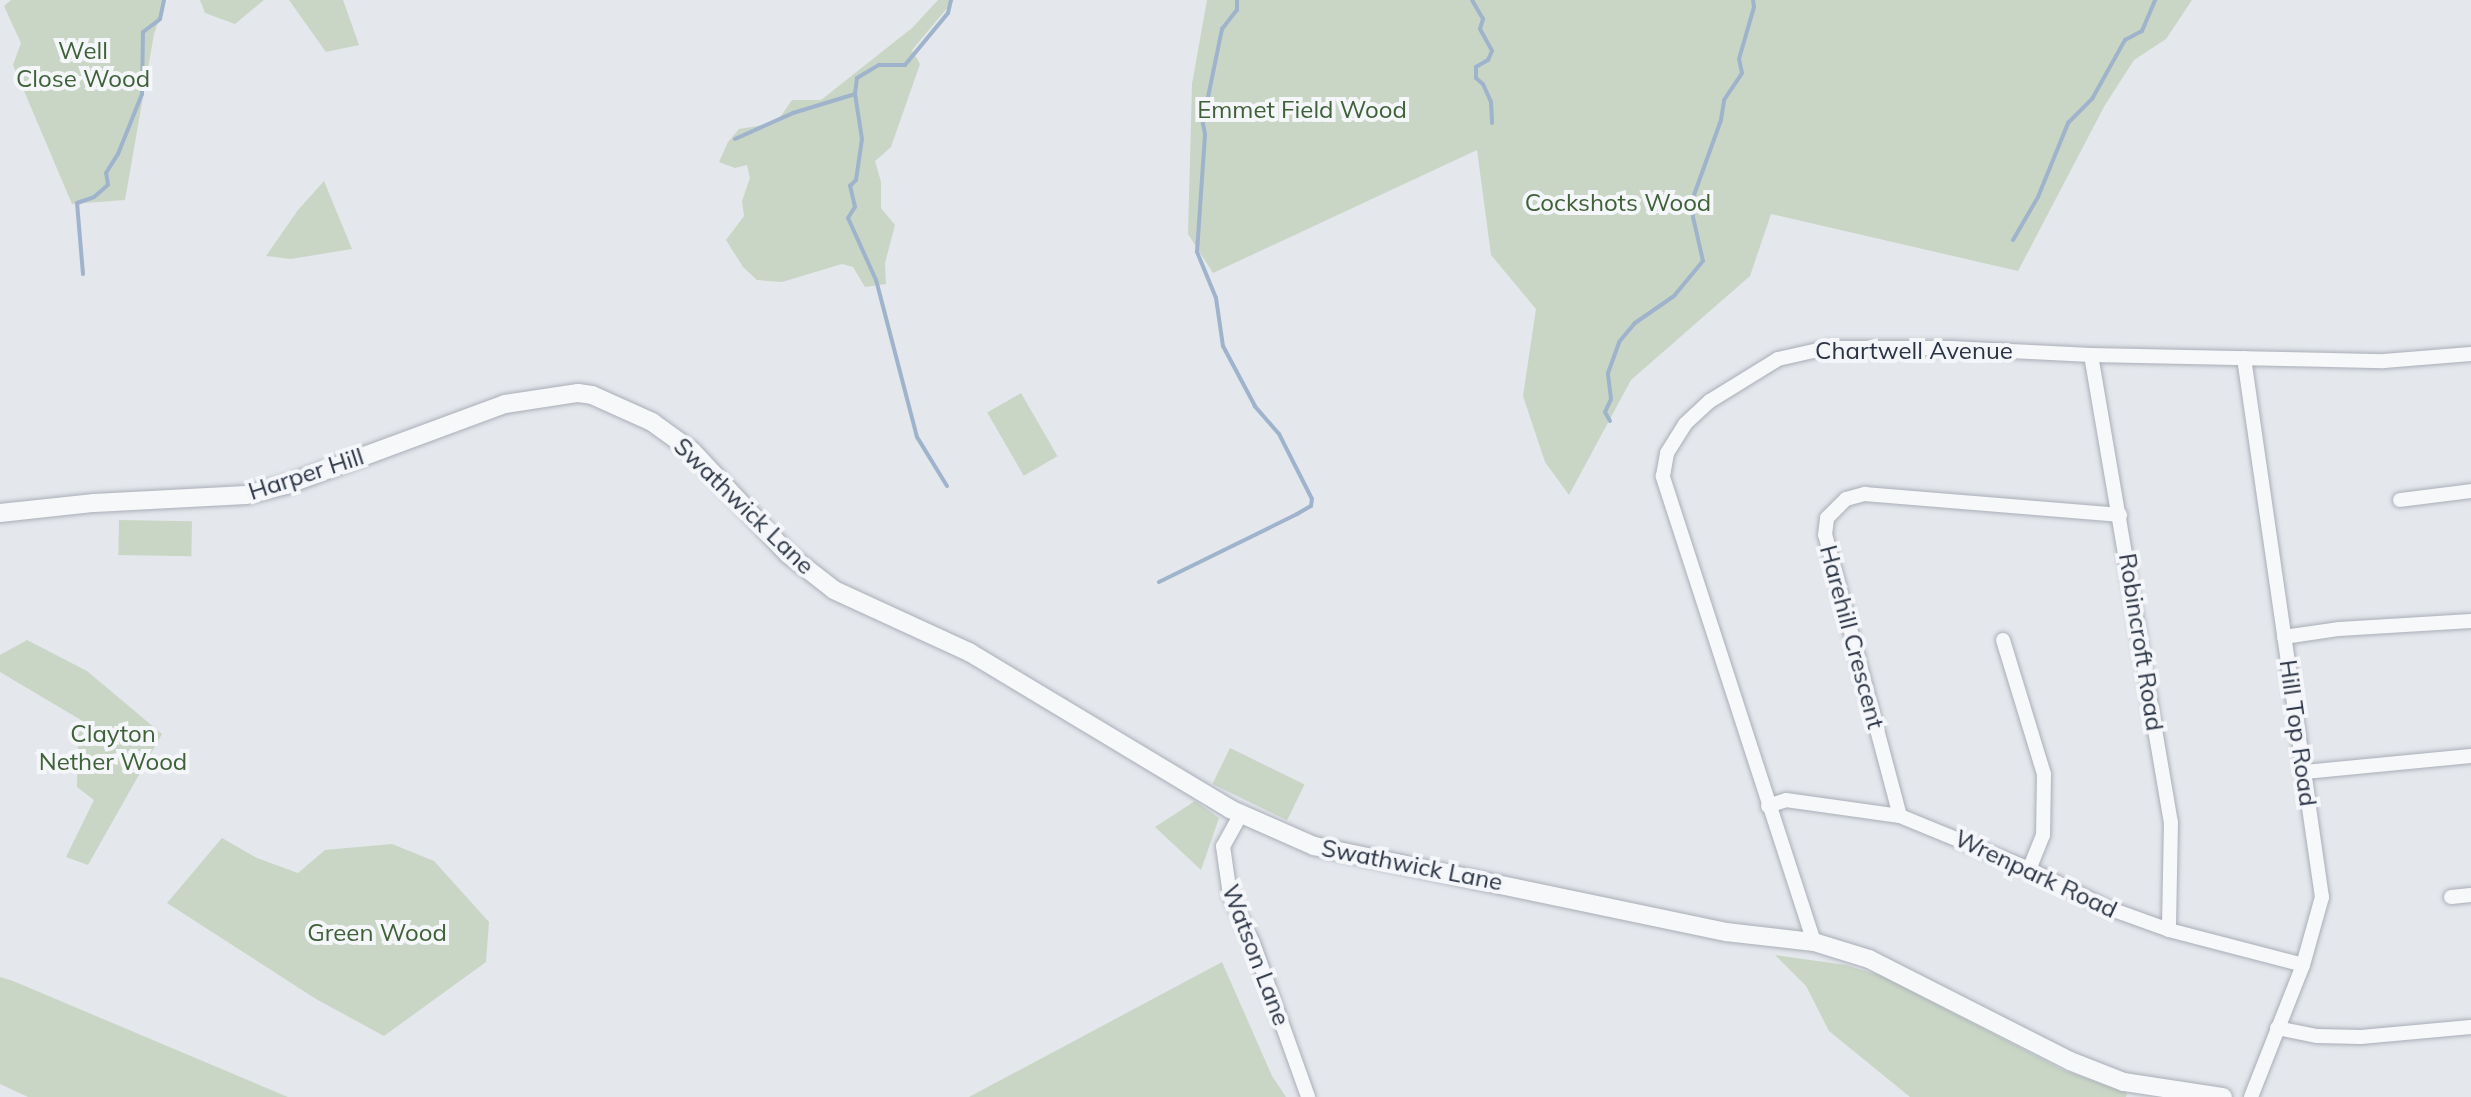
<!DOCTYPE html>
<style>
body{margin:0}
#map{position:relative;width:2471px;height:1097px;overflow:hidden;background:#e4e7ec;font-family:Mulish,sans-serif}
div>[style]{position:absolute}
.green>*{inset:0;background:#c9d6c5;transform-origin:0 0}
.stream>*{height:4px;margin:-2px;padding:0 2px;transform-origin:2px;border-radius:2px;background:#9fb4cc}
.roads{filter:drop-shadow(0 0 2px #a9aeb7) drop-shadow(0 0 2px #a9aeb7)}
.minor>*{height:14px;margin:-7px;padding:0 7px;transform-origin:7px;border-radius:7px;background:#f7f8fa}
.tertiary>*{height:18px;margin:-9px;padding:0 9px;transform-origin:9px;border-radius:9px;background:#f7f8fa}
span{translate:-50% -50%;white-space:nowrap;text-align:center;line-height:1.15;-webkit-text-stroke:8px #f4f6f9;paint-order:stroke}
.park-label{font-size:24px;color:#3f6138}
.street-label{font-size:24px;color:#2b3445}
</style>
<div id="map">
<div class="green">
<i style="clip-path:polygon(11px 0,166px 0,154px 34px,125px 200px,72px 204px,13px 65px,21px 43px,4px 6px)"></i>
<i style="clip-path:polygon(200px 0,264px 0,235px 24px,205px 13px)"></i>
<i style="clip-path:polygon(289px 0,343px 0,359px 45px,326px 52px)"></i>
<i style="clip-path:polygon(938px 0,954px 0,912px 50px,920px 64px,891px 147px,875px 161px,881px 182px,881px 208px,895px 225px,885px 263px,886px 284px,865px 287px,853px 267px,842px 264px,782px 282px,757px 280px,743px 267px,726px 240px,744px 216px,742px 201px,750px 178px,747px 165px,735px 168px,719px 162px,728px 142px,739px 129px,776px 123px,792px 100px,821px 100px,912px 28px)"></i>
<i style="clip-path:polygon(1207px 0,2192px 0,2166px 39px,2134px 60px,2105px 105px,2018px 271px,1771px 214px,1750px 276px,1631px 380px,1569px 495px,1545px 462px,1523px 396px,1536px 309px,1491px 255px,1477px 150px,1213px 273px,1188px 234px,1192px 84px)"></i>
<i style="clip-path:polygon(324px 181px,352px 249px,291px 259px,266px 256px,298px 210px)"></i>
<i style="left:1021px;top:393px;width:73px;height:39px;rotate:60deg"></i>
<i style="left:119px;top:520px;width:73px;height:35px;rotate:1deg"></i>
<i style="clip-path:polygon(27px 640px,87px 671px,162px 734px,88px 865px,66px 857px,94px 800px,77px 787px,78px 735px,86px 723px,0 672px,0 655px)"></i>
<i style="left:1230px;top:748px;width:83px;height:40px;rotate:26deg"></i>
<i style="clip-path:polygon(1195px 801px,1219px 818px,1201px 870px,1155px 827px)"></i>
<i style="clip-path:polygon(222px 838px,257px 858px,298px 873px,325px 850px,392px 844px,434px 861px,489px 922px,486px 962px,384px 1036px,316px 999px,167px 903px)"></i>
<i style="clip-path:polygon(1775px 955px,1846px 965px,1882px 976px,2063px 1070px,2127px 1093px,2126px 1097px,1910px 1097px,1829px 1031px,1806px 986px)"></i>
<i style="clip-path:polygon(1222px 962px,1272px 1076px,1286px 1097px,969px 1097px)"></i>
<i style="clip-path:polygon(0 977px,13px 981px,288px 1097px,28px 1097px,0 1084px)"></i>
</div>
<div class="stream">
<i style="left:1472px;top:0;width:22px;rotate:60deg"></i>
<i style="left:1483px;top:19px;width:10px;rotate:107deg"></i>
<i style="left:1480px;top:29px;width:25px;rotate:61deg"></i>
<i style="left:1492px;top:51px;width:10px;rotate:114deg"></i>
<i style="left:1488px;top:60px;width:14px;rotate:150deg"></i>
<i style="left:1476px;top:67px;width:11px;rotate:90deg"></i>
<i style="left:1476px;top:78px;width:9px;rotate:41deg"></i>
<i style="left:1483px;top:84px;width:20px;rotate:66deg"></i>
<i style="left:1491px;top:102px;width:21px;rotate:87deg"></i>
<i style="left:735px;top:139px;width:64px;rotate:-24.1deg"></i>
<i style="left:793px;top:113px;width:65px;rotate:-17deg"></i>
<i style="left:2013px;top:240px;width:50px;rotate:-59.8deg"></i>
<i style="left:2038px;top:197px;width:80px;rotate:-67.9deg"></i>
<i style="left:2068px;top:123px;width:34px;rotate:-45deg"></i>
<i style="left:2092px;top:99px;width:68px;rotate:-60.8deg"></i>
<i style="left:2125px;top:40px;width:19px;rotate:-28deg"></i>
<i style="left:2142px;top:31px;width:34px;rotate:-67deg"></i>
<i style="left:83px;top:274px;width:71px;rotate:-94.8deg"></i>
<i style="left:77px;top:203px;width:18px;rotate:-19deg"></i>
<i style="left:94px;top:197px;width:18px;rotate:-41deg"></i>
<i style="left:108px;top:185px;width:12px;rotate:-99deg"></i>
<i style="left:106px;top:173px;width:22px;rotate:-58deg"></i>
<i style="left:118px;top:154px;width:65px;rotate:-68.2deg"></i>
<i style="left:142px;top:94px;width:62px;rotate:-89.1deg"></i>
<i style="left:143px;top:32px;width:21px;rotate:-37deg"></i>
<i style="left:160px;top:19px;width:19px;rotate:-78deg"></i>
<i style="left:1610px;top:421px;width:10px;rotate:-119deg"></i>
<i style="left:1605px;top:412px;width:14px;rotate:-65deg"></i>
<i style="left:1611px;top:399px;width:26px;rotate:-97deg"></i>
<i style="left:1608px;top:373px;width:33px;rotate:-70deg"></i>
<i style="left:1619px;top:342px;width:25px;rotate:-50deg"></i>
<i style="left:1635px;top:323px;width:47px;rotate:-34.7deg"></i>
<i style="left:1674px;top:296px;width:45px;rotate:-50.4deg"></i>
<i style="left:1703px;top:261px;width:45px;rotate:-102.8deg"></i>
<i style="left:1693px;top:217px;width:22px;rotate:-87deg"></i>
<i style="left:1694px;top:195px;width:80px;rotate:-70.2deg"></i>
<i style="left:1721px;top:120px;width:20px;rotate:-81deg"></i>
<i style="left:1724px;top:100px;width:32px;rotate:-56deg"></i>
<i style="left:1742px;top:73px;width:14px;rotate:-102deg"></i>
<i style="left:1739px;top:59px;width:54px;rotate:-73.9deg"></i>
<i style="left:1754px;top:7px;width:7px;rotate:-98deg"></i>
<i style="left:947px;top:486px;width:57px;rotate:-121.5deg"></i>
<i style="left:917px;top:437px;width:162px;rotate:-104.6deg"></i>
<i style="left:876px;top:280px;width:68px;rotate:-114.3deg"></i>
<i style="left:848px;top:218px;width:13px;rotate:-58deg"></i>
<i style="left:855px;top:207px;width:22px;rotate:-103deg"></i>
<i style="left:850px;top:186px;width:8px;rotate:-45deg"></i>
<i style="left:856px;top:180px;width:41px;rotate:-81.7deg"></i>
<i style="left:862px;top:139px;width:46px;rotate:-98.8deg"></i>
<i style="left:855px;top:94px;width:16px;rotate:-83deg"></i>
<i style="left:857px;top:78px;width:26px;rotate:-31deg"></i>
<i style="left:879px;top:65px;width:26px"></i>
<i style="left:905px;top:65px;width:67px;rotate:-50.4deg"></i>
<i style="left:948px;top:13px;width:13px;rotate:-77deg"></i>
<i style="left:1159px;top:582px;width:154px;rotate:-26.2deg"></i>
<i style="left:1297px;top:514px;width:16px;rotate:-30deg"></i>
<i style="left:1311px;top:506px;width:7px;rotate:-82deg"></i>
<i style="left:1312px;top:499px;width:73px;rotate:-116.9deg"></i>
<i style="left:1279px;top:434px;width:37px;rotate:-131deg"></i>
<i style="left:1255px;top:406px;width:68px;rotate:-118.1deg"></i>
<i style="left:1223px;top:346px;width:49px;rotate:-98.3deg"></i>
<i style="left:1216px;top:298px;width:50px;rotate:-112.4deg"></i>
<i style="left:1197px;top:252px;width:118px;rotate:-86.1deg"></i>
<i style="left:1205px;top:134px;width:21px;rotate:-101deg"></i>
<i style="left:1201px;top:113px;width:13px;rotate:-61deg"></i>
<i style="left:1207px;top:102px;width:75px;rotate:-78.4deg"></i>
<i style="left:1222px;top:29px;width:24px;rotate:-52deg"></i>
<i style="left:1237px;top:10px;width:10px;rotate:-90deg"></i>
</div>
<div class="roads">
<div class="minor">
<i style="left:2091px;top:355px;width:474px;rotate:80.3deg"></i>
<i style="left:2171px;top:822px;width:108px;rotate:91.1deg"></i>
<i style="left:2244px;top:358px;width:545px;rotate:81.77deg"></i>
<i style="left:2322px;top:897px;width:71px;rotate:105.6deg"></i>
<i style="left:2303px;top:965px;width:142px;rotate:111.5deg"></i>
<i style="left:2400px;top:500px;width:72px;rotate:-7.2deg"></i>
<i style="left:2284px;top:637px;width:56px;rotate:-8.3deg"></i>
<i style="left:2339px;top:629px;width:132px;rotate:-3.5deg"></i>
<i style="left:2003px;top:640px;width:140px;rotate:73deg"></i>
<i style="left:2044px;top:774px;width:61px;rotate:90.9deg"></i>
<i style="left:2043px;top:835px;width:37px;rotate:112deg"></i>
<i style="left:2304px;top:772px;width:168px;rotate:-5.5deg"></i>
<i style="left:1768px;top:806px;width:19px;rotate:-18deg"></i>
<i style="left:1786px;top:800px;width:115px;rotate:8deg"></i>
<i style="left:1900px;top:816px;width:139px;rotate:22.3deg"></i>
<i style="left:2029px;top:869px;width:88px;rotate:26.3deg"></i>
<i style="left:2108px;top:908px;width:65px;rotate:19.8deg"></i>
<i style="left:2169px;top:930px;width:138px;rotate:14.6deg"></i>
<i style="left:1241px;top:814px;width:37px;rotate:119deg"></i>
<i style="left:1223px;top:846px;width:49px;rotate:81.9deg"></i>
<i style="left:1230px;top:895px;width:53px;rotate:64.4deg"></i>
<i style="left:1253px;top:943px;width:164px;rotate:70.3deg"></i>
<i style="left:1900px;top:816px;width:291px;rotate:-104.9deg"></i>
<i style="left:1825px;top:535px;width:17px;rotate:-83deg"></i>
<i style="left:1827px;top:518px;width:27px;rotate:-45deg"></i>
<i style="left:1846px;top:499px;width:20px;rotate:-15deg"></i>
<i style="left:1865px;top:494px;width:256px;rotate:4.7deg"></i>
<i style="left:2451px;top:897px;width:20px;rotate:-6deg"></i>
<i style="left:1814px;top:942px;width:490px;rotate:-108deg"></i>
<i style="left:1663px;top:476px;width:23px;rotate:-80deg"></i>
<i style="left:1667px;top:453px;width:34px;rotate:-58deg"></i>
<i style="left:1685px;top:424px;width:34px;rotate:-43deg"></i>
<i style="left:1710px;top:401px;width:80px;rotate:-31.7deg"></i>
<i style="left:1778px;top:359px;width:50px;rotate:-12.7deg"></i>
<i style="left:1827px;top:348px;width:124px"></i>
<i style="left:1951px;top:348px;width:140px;rotate:2.9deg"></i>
<i style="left:2091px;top:355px;width:293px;rotate:1.2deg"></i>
<i style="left:2384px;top:361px;width:87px;rotate:-4.6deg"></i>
<i style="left:2277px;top:1028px;width:41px;rotate:11.3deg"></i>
<i style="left:2317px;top:1036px;width:44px;rotate:1.3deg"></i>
<i style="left:2361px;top:1037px;width:110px;rotate:-5.2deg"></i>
</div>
<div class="tertiary">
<i style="left:0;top:513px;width:95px;rotate:-6.1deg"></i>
<i style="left:94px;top:503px;width:152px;rotate:-3deg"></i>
<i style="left:246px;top:495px;width:41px;rotate:-14deg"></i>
<i style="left:286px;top:485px;width:233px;rotate:-20.3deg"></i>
<i style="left:505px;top:404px;width:74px;rotate:-8.6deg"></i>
<i style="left:578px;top:393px;width:14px;rotate:8deg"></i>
<i style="left:592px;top:395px;width:66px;rotate:24.2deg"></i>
<i style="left:652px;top:422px;width:49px;rotate:35.9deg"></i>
<i style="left:692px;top:451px;width:141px;rotate:47deg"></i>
<i style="left:788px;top:554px;width:58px;rotate:38deg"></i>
<i style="left:834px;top:590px;width:149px;rotate:24.7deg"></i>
<i style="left:969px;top:652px;width:305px;rotate:31deg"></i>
<i style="left:1230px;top:809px;width:92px;rotate:23.8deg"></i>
<i style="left:1314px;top:846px;width:421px;rotate:11.8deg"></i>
<i style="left:1726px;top:932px;width:89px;rotate:6.5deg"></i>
<i style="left:1814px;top:942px;width:58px;rotate:17.2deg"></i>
<i style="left:1869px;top:959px;width:225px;rotate:26.9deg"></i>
<i style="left:2070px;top:1061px;width:58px;rotate:21.3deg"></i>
<i style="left:2124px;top:1082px;width:100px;rotate:8.6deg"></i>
</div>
</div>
<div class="park-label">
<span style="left:83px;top:65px">Well<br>Close Wood</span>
<span style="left:1302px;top:110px">Emmet Field Wood</span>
<span style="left:1618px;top:203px">Cockshots Wood</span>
<span style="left:113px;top:748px">Clayton<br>Nether Wood</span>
<span style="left:377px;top:933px">Green Wood</span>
</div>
<div class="street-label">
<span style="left:1914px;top:351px">Chartwell Avenue</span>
<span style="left:306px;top:474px;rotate:-18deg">Harper Hill</span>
<span style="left:744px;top:506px;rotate:44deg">Swathwick Lane</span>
<span style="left:1852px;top:637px;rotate:75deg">Harehill Crescent</span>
<span style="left:2141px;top:642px;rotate:81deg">Robincroft Road</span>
<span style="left:2298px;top:733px;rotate:82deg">Hill Top Road</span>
<span style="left:1412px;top:865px;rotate:11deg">Swathwick Lane</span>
<span style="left:2036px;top:874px;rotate:25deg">Wrenpark Road</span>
<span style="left:1256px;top:955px;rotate:69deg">Watson Lane</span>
</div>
</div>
